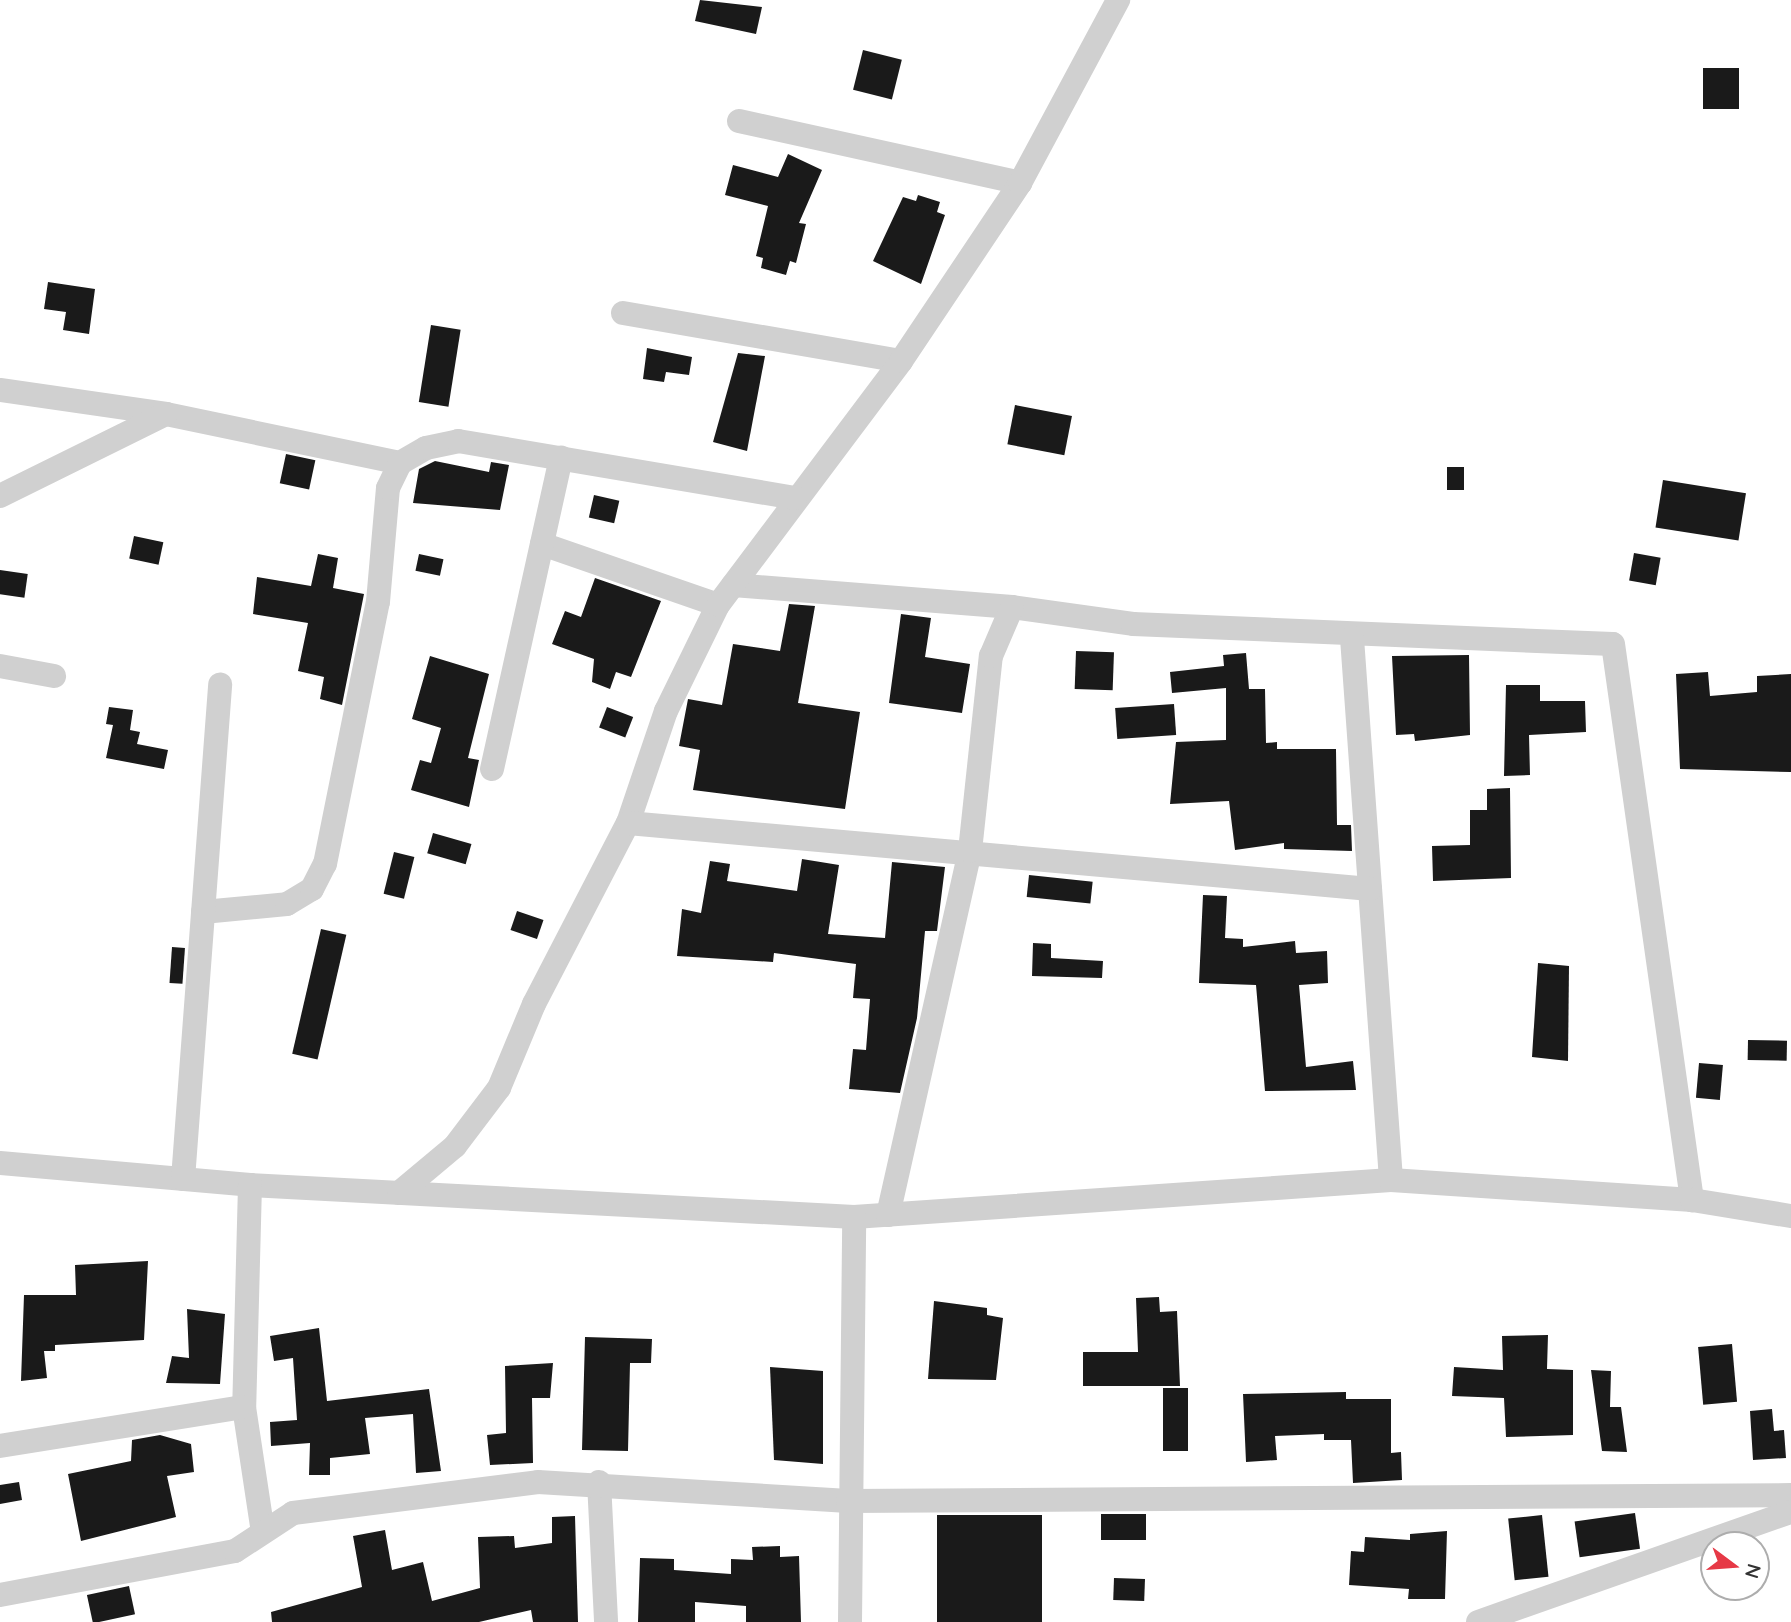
<!DOCTYPE html>
<style>
body{margin:0}
#map{position:relative;width:1791px;height:1622px;overflow:hidden;background:#fff;font-family:Quicksand,sans-serif}
div>[style]{position:absolute}
.building>*{inset:0;background:#1a1a1a;transform-origin:0 0}
.street>*{height:24px;margin:-12px;padding:0 12px;transform-origin:12px;border-radius:12px;background:#d0d0d0}
span{translate:-50% -50%;white-space:nowrap;text-align:center;line-height:1.15;-webkit-text-stroke:7px #fff;paint-order:stroke}
.north{position:absolute;left:1700px;top:1531px;width:70px;height:70px;box-sizing:border-box;background:#fff;border:2px solid #adadad;border-radius:50%;rotate:106deg;font-size:19px;font-weight:700;line-height:28px;text-align:center;color:#333}
.north::after{content:'';display:block;margin:auto;width:24px;height:32px;background:#e63946;clip-path:polygon(50% 0,100% 100%,50% 72%,0 100%)}
</style>
<div id="map">
<div class="building">
<i style="clip-path:polygon(700px 0,762px 7px,756px 34px,695px 21px)"></i>
<i style="left:863px;top:50px;width:40px;height:41px;rotate:14deg"></i>
<i style="left:1703px;top:68px;width:36px;height:41px"></i>
<i style="clip-path:polygon(788px 154px,822px 170px,799px 223px,806px 224px,796px 263px,790px 261px,786px 275px,761px 268px,763px 258px,756px 256px,768px 206px,725px 195px,733px 165px,778px 177px)"></i>
<i style="clip-path:polygon(918px 195px,940px 202px,937px 212px,945px 215px,921px 284px,873px 261px,903px 197px,916px 201px)"></i>
<i style="clip-path:polygon(48px 282px,95px 289px,89px 334px,63px 330px,66px 312px,44px 309px)"></i>
<i style="left:431px;top:325px;width:30px;height:78px;rotate:9deg"></i>
<i style="clip-path:polygon(647px 348px,692px 357px,689px 375px,666px 372px,664px 382px,643px 379px)"></i>
<i style="clip-path:polygon(738px 353px,765px 356px,747px 451px,713px 442px)"></i>
<i style="left:1015px;top:405px;width:58px;height:40px;rotate:11deg"></i>
<i style="left:286px;top:454px;width:30px;height:30px;rotate:12deg"></i>
<i style="clip-path:polygon(435px 461px,489px 472px,491px 462px,509px 465px,500px 510px,413px 503px,419px 469px)"></i>
<i style="left:1447px;top:467px;width:17px;height:23px"></i>
<i style="left:1663px;top:480px;width:84px;height:48px;rotate:9deg"></i>
<i style="left:594px;top:495px;width:26px;height:23px;rotate:13deg"></i>
<i style="left:134px;top:536px;width:30px;height:23px;rotate:12deg"></i>
<i style="left:1634px;top:553px;width:27px;height:28px;rotate:10deg"></i>
<i style="clip-path:polygon(318px 554px,338px 558px,333px 588px,364px 594px,342px 705px,320px 699px,324px 677px,298px 671px,308px 623px,253px 614px,257px 577px,311px 586px)"></i>
<i style="left:419px;top:554px;width:25px;height:17px;rotate:12deg"></i>
<i style="left:0;top:570px;width:28px;height:24px;rotate:8deg"></i>
<i style="clip-path:polygon(595px 578px,661px 601px,631px 677px,616px 672px,610px 689px,592px 682px,594px 659px,552px 644px,565px 611px,581px 617px)"></i>
<i style="clip-path:polygon(789px 604px,815px 606px,798px 703px,860px 712px,845px 809px,693px 790px,700px 750px,679px 746px,688px 699px,722px 705px,733px 644px,780px 651px)"></i>
<i style="clip-path:polygon(901px 614px,931px 618px,925px 657px,970px 664px,962px 713px,889px 703px)"></i>
<i style="left:1076px;top:651px;width:38px;height:38px;rotate:2deg"></i>
<i style="clip-path:polygon(1246px 653px,1249px 689px,1265px 689px,1266px 743px,1277px 742px,1277px 749px,1336px 749px,1337px 825px,1351px 825px,1352px 851px,1284px 849px,1284px 843px,1235px 850px,1229px 801px,1170px 804px,1176px 742px,1226px 740px,1226px 688px,1172px 693px,1170px 672px,1224px 666px,1223px 655px)"></i>
<i style="clip-path:polygon(1469px 655px,1470px 735px,1415px 741px,1414px 734px,1396px 735px,1392px 656px)"></i>
<i style="clip-path:polygon(430px 656px,489px 674px,468px 758px,479px 760px,469px 807px,411px 790px,420px 760px,431px 763px,441px 728px,412px 719px)"></i>
<i style="clip-path:polygon(1708px 672px,1710px 696px,1757px 692px,1757px 676px,1791px 674px,1791px 772px,1680px 769px,1676px 674px)"></i>
<i style="clip-path:polygon(1506px 685px,1540px 685px,1540px 701px,1585px 701px,1586px 732px,1529px 735px,1530px 775px,1504px 776px)"></i>
<i style="left:1174px;top:704px;width:31px;height:59px;rotate:86deg"></i>
<i style="clip-path:polygon(109px 707px,133px 710px,130px 730px,140px 732px,137px 744px,168px 750px,164px 769px,106px 758px,113px 725px,106px 724px)"></i>
<i style="left:607px;top:707px;width:28px;height:22px;rotate:21deg"></i>
<i style="clip-path:polygon(1510px 788px,1511px 878px,1433px 881px,1432px 846px,1470px 845px,1470px 810px,1487px 810px,1487px 789px)"></i>
<i style="left:433px;top:833px;width:40px;height:21px;rotate:16deg"></i>
<i style="left:394px;top:852px;width:21px;height:43px;rotate:14deg"></i>
<i style="clip-path:polygon(802px 859px,839px 865px,828px 934px,885px 938px,892px 862px,945px 867px,937px 931px,925px 931px,917px 1018px,900px 1093px,849px 1089px,853px 1049px,866px 1050px,870px 999px,853px 998px,856px 964px,774px 953px,773px 962px,677px 956px,682px 909px,701px 913px,710px 861px,730px 864px,727px 881px,797px 891px)"></i>
<i style="left:1029px;top:875px;width:64px;height:22px;rotate:6deg"></i>
<i style="clip-path:polygon(1203px 895px,1227px 896px,1225px 938px,1243px 939px,1243px 947px,1295px 941px,1296px 953px,1327px 951px,1328px 983px,1299px 985px,1306px 1067px,1353px 1061px,1356px 1090px,1265px 1091px,1256px 985px,1199px 983px)"></i>
<i style="left:517px;top:911px;width:28px;height:20px;rotate:19deg"></i>
<i style="left:321px;top:929px;width:26px;height:128px;rotate:13deg"></i>
<i style="clip-path:polygon(1033px 943px,1051px 944px,1051px 958px,1103px 961px,1102px 978px,1032px 976px)"></i>
<i style="left:172px;top:947px;width:13px;height:36px;rotate:4deg"></i>
<i style="clip-path:polygon(1538px 963px,1569px 966px,1568px 1061px,1532px 1057px)"></i>
<i style="left:1748px;top:1040px;width:39px;height:20px;rotate:1deg"></i>
<i style="left:1699px;top:1063px;width:24px;height:35px;rotate:5deg"></i>
<i style="clip-path:polygon(148px 1261px,144px 1340px,55px 1345px,55px 1351px,44px 1351px,47px 1378px,21px 1381px,24px 1295px,76px 1295px,75px 1265px)"></i>
<i style="clip-path:polygon(1159px 1297px,1160px 1312px,1177px 1311px,1180px 1386px,1083px 1386px,1083px 1352px,1138px 1352px,1136px 1298px)"></i>
<i style="clip-path:polygon(934px 1301px,987px 1308px,987px 1315px,1003px 1318px,996px 1380px,928px 1379px)"></i>
<i style="clip-path:polygon(187px 1309px,225px 1314px,220px 1384px,166px 1383px,172px 1356px,189px 1358px)"></i>
<i style="clip-path:polygon(319px 1328px,327px 1401px,429px 1389px,441px 1471px,416px 1473px,413px 1414px,365px 1418px,370px 1454px,330px 1458px,330px 1475px,309px 1475px,310px 1443px,271px 1446px,270px 1422px,297px 1420px,293px 1358px,274px 1361px,270px 1336px)"></i>
<i style="clip-path:polygon(1548px 1335px,1547px 1369px,1573px 1370px,1573px 1435px,1506px 1437px,1504px 1398px,1452px 1396px,1454px 1367px,1503px 1370px,1502px 1336px)"></i>
<i style="clip-path:polygon(585px 1337px,652px 1339px,651px 1363px,630px 1363px,628px 1451px,582px 1450px)"></i>
<i style="left:1732px;top:1344px;width:58px;height:34px;rotate:85deg"></i>
<i style="clip-path:polygon(553px 1363px,550px 1398px,532px 1398px,533px 1463px,490px 1465px,487px 1435px,506px 1433px,505px 1366px)"></i>
<i style="clip-path:polygon(770px 1367px,823px 1371px,823px 1464px,774px 1460px)"></i>
<i style="clip-path:polygon(1591px 1370px,1611px 1371px,1610px 1407px,1621px 1407px,1627px 1452px,1602px 1451px)"></i>
<i style="left:1163px;top:1388px;width:25px;height:63px"></i>
<i style="clip-path:polygon(1346px 1392px,1346px 1399px,1391px 1399px,1391px 1453px,1401px 1452px,1402px 1480px,1353px 1483px,1351px 1440px,1324px 1440px,1324px 1434px,1275px 1436px,1277px 1460px,1246px 1462px,1243px 1394px)"></i>
<i style="clip-path:polygon(1772px 1409px,1774px 1431px,1784px 1430px,1786px 1458px,1753px 1460px,1750px 1411px)"></i>
<i style="clip-path:polygon(160px 1435px,191px 1444px,194px 1472px,167px 1476px,176px 1517px,81px 1541px,68px 1474px,131px 1461px,132px 1440px)"></i>
<i style="clip-path:polygon(19px 1482px,22px 1500px,0 1504px,0 1485px)"></i>
<i style="left:1635px;top:1513px;width:36px;height:61px;rotate:82deg"></i>
<i style="left:1101px;top:1514px;width:45px;height:26px"></i>
<i style="left:937px;top:1515px;width:105px;height:107px"></i>
<i style="left:1542px;top:1515px;width:62px;height:34px;rotate:84deg"></i>
<i style="clip-path:polygon(575px 1516px,578px 1622px,533px 1622px,531px 1610px,479px 1622px,272px 1622px,271px 1612px,362px 1587px,353px 1536px,385px 1530px,392px 1570px,423px 1562px,432px 1601px,480px 1588px,478px 1537px,514px 1536px,515px 1548px,552px 1543px,552px 1517px)"></i>
<i style="clip-path:polygon(1447px 1531px,1445px 1599px,1408px 1599px,1409px 1589px,1349px 1585px,1351px 1551px,1364px 1552px,1365px 1537px,1410px 1540px,1410px 1534px)"></i>
<i style="clip-path:polygon(780px 1546px,780px 1557px,799px 1556px,801px 1622px,746px 1622px,746px 1606px,695px 1602px,695px 1622px,638px 1622px,640px 1558px,674px 1559px,674px 1570px,731px 1574px,731px 1559px,753px 1560px,752px 1547px)"></i>
<i style="left:1114px;top:1578px;width:31px;height:22px;rotate:2deg"></i>
<i style="left:129px;top:1586px;width:29px;height:43px;rotate:78deg"></i>
</div>
<div class="street">
<i style="left:739px;top:121px;width:288px;rotate:12.4deg"></i>
<i style="left:623px;top:313px;width:282px;rotate:9.8deg"></i>
<i style="left:0;top:390px;width:168px;rotate:8.2deg"></i>
<i style="left:166px;top:414px;width:239px;rotate:11.8deg"></i>
<i style="left:0;top:496px;width:185px;rotate:-26.3deg"></i>
<i style="left:542px;top:544px;width:186px;rotate:19.1deg"></i>
<i style="left:733px;top:585px;width:280px;rotate:4.5deg"></i>
<i style="left:1012px;top:607px;width:122px;rotate:8deg"></i>
<i style="left:1133px;top:624px;width:480px;rotate:2.4deg"></i>
<i style="left:1613px;top:644px;width:562px;rotate:81.91deg"></i>
<i style="left:1352px;top:638px;width:543px;rotate:85.88deg"></i>
<i style="left:0;top:666px;width:55px;rotate:10.5deg"></i>
<i style="left:492px;top:769px;width:319px;rotate:-77.5deg"></i>
<i style="left:628px;top:823px;width:118px;rotate:-71.3deg"></i>
<i style="left:666px;top:711px;width:118px;rotate:-63.9deg"></i>
<i style="left:718px;top:605px;width:305px;rotate:-53.1deg"></i>
<i style="left:901px;top:361px;width:214px;rotate:-56.2deg"></i>
<i style="left:1020px;top:183px;width:208px;rotate:-61.8deg"></i>
<i style="left:203px;top:912px;width:84px;rotate:-5.4deg"></i>
<i style="left:287px;top:904px;width:29px;rotate:-31deg"></i>
<i style="left:312px;top:889px;width:28px;rotate:-63deg"></i>
<i style="left:325px;top:864px;width:267px;rotate:-78.6deg"></i>
<i style="left:378px;top:602px;width:114px;rotate:-85deg"></i>
<i style="left:388px;top:488px;width:28px;rotate:-64deg"></i>
<i style="left:400px;top:463px;width:30px;rotate:-30deg"></i>
<i style="left:426px;top:448px;width:33px;rotate:-12deg"></i>
<i style="left:458px;top:441px;width:342px;rotate:9.6deg"></i>
<i style="left:0;top:1163px;width:251px;rotate:5deg"></i>
<i style="left:250px;top:1185px;width:605px;rotate:3.03deg"></i>
<i style="left:854px;top:1217px;width:538px;rotate:-3.94deg"></i>
<i style="left:1391px;top:1180px;width:302px;rotate:3.8deg"></i>
<i style="left:1692px;top:1200px;width:100px;rotate:9.2deg"></i>
<i style="left:183px;top:1179px;width:496px;rotate:-85.7deg"></i>
<i style="left:250px;top:1185px;width:222px;rotate:91.5deg"></i>
<i style="left:244px;top:1407px;width:126px;rotate:81.4deg"></i>
<i style="left:399px;top:1193px;width:73px;rotate:-40deg"></i>
<i style="left:455px;top:1146px;width:73px;rotate:-52.8deg"></i>
<i style="left:499px;top:1088px;width:91px;rotate:-67.4deg"></i>
<i style="left:534px;top:1004px;width:204px;rotate:-62.6deg"></i>
<i style="left:628px;top:823px;width:745px;rotate:5.08deg"></i>
<i style="left:888px;top:1215px;width:373px;rotate:-77.3deg"></i>
<i style="left:970px;top:851px;width:196px;rotate:-83.9deg"></i>
<i style="left:991px;top:656px;width:53px;rotate:-66.8deg"></i>
<i style="left:0;top:1446px;width:247px;rotate:-9.1deg"></i>
<i style="left:599px;top:1482px;width:140px;rotate:87.1deg"></i>
<i style="left:0;top:1595px;width:239px;rotate:-10.6deg"></i>
<i style="left:235px;top:1551px;width:69px;rotate:-33.2deg"></i>
<i style="left:293px;top:1513px;width:247px;rotate:-7.2deg"></i>
<i style="left:538px;top:1482px;width:311px;rotate:3.5deg"></i>
<i style="left:848px;top:1501px;width:943px;rotate:-0.36deg"></i>
<i style="left:850px;top:1622px;width:405px;rotate:-89.4deg"></i>
<i style="left:1478px;top:1622px;width:332px;rotate:-19.4deg"></i>
</div>
<div class="north">N</div>
</div>
